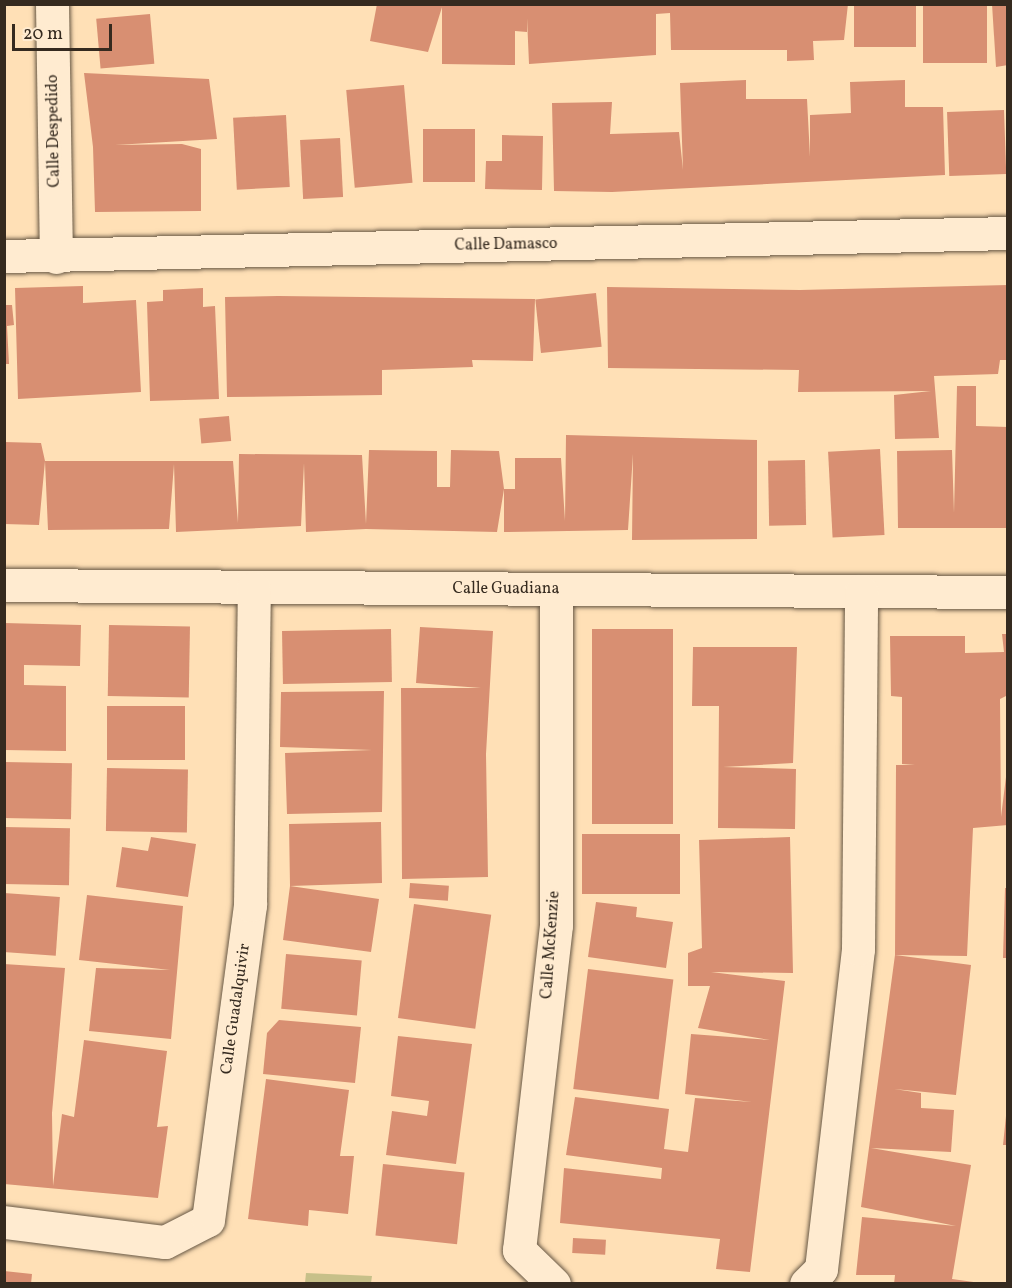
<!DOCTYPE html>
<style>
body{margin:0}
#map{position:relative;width:1012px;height:1288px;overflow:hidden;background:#ffe0b6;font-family:Vollkorn,serif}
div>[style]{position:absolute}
.green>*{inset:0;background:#c7c089}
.building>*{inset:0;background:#d88f72;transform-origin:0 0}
.roads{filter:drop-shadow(0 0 2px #685845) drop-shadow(0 0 2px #685845)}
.minor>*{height:33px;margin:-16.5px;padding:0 16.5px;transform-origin:16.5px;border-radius:16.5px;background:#ffebd0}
span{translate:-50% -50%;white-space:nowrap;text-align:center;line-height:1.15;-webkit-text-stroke:4.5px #ffebd0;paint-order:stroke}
.street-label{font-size:16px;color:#352a1f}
.frame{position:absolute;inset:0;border:6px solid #352a1f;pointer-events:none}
.scale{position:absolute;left:12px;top:24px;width:100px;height:27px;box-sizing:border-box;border:3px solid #352a1f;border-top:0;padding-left:8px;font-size:18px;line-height:21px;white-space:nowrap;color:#352a1f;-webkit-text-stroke:4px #ffebd0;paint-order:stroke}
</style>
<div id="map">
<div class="green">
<i style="clip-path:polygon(306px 1273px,372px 1276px,371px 1283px,305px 1283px)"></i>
</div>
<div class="building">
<i style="clip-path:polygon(377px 4px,443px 4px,428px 52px,370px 41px)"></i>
<i style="clip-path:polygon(848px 4px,844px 40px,813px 41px,814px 60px,787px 61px,787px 50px,671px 50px,670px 13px,656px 14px,656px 55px,529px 64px,527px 18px,527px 32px,515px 31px,515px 65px,442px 64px,442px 5px)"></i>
<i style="left:854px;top:4px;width:62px;height:43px"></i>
<i style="left:923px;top:4px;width:64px;height:59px"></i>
<i style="clip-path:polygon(992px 4px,1008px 4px,1008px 65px,996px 67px)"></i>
<i style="left:150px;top:14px;width:50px;height:54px;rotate:85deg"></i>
<i style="clip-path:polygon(84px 73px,209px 79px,217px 139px,115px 145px,182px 144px,201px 149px,201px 211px,95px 212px,93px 147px)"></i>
<i style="clip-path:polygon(746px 80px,746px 99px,807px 99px,810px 157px,810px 115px,851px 113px,850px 82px,905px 80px,905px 107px,943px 107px,945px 175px,612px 192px,554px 191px,552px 103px,612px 102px,610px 134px,679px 132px,683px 170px,680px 83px)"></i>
<i style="left:404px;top:85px;width:98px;height:58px;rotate:85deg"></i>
<i style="left:1004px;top:110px;width:64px;height:57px;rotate:88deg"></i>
<i style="left:286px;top:115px;width:72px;height:53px;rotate:87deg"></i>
<i style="left:423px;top:129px;width:52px;height:53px"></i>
<i style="clip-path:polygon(502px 135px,543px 136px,542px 190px,485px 189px,486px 161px,502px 161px)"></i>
<i style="left:340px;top:138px;width:59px;height:40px;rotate:87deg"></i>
<i style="clip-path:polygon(1008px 285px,1008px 360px,1000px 360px,998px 374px,934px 376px,939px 438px,895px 439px,894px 395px,931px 391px,798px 392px,799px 370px,608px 368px,607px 287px,800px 290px)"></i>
<i style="clip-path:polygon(83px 286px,83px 303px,136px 300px,141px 392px,18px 399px,15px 288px)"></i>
<i style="clip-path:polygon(203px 288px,203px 307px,215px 306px,219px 399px,150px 401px,147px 302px,163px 301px,163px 290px)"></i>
<i style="left:596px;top:293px;width:54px;height:61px;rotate:84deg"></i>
<i style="clip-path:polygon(278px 296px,535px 299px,533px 361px,472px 360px,473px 367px,382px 370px,382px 395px,227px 397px,225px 297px)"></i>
<i style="clip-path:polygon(4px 305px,12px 305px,14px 325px,7px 326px,9px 364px,4px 364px)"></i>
<i style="clip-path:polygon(957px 386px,976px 386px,976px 426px,1008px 427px,1008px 528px,898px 528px,897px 451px,952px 450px,954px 513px)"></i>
<i style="left:229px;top:416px;width:25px;height:30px;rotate:85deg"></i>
<i style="clip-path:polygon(566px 435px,757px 440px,757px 539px,632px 540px,633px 454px,628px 530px,504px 532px,504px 489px,515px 489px,515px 458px,561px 458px,565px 521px)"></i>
<i style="clip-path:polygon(4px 442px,41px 443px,45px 461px,233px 461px,238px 523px,239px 454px,362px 455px,366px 524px,369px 450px,437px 451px,437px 487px,450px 487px,451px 450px,499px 451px,504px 489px,497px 532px,366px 529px,306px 532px,304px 463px,301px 526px,176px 532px,174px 464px,169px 529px,48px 530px,45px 461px,39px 525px,4px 524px)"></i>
<i style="left:880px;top:449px;width:86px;height:52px;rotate:87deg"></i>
<i style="left:805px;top:460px;width:65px;height:37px;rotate:89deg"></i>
<i style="clip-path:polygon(4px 623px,81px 625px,80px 666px,24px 665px,24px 685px,66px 686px,66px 751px,4px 750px)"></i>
<i style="left:109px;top:625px;width:81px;height:71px;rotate:1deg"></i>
<i style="clip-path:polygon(420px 627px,493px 631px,486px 754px,488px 877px,402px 879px,401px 688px,481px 688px,416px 683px)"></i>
<i style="left:391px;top:629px;width:53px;height:109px;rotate:89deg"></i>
<i style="left:592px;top:629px;width:81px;height:195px"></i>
<i style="clip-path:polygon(1002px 634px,1008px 634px,1008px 695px,1000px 699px,1001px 817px,1008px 761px,1008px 825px,973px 828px,967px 956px,895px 955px,971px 965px,956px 1095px,894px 1089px,921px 1093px,921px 1108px,954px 1110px,951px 1152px,871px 1148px,971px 1165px,952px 1279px,988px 1284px,894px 1284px,895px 1275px,856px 1275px,862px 1217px,956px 1226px,861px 1207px,895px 955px,896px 765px,915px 765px,902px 764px,902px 697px,891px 696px,890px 636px,965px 636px,965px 653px,1004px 652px)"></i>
<i style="clip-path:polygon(693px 647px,797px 647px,793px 763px,723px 767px,796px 769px,795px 829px,718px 828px,719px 706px,692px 706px)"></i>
<i style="clip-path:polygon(384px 691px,382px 812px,287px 814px,285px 753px,372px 750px,280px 747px,281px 692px)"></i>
<i style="left:107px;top:706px;width:78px;height:54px"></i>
<i style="left:4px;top:762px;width:68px;height:56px;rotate:1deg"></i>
<i style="left:107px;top:768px;width:81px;height:63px;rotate:1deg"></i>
<i style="clip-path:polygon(381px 822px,382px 883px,290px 886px,379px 899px,371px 952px,283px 940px,290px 886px,289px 824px)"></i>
<i style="left:4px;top:827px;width:66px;height:57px;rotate:1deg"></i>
<i style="left:680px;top:834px;width:60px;height:98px;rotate:90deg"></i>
<i style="clip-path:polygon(151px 837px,196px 844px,188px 897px,116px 887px,122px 847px,148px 851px)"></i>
<i style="clip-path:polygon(790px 837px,793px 973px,711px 972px,785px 981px,750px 1272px,716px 1269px,720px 1239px,560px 1223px,564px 1168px,661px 1179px,662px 1168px,566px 1155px,575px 1097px,669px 1109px,664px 1149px,688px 1152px,695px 1098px,752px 1102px,685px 1094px,691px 1034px,770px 1040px,698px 1028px,710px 986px,688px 986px,688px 953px,702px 948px,699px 840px)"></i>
<i style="left:410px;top:883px;width:39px;height:15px;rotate:4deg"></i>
<i style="clip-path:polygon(1005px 888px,1008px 888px,1008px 958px,1003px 958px)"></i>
<i style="left:4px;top:893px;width:56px;height:59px;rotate:4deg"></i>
<i style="clip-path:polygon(87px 895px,183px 906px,171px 1039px,89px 1031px,96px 968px,170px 970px,79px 960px)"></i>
<i style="clip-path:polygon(596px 902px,637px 907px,636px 917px,673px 922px,666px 968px,588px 957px)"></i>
<i style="left:414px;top:904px;width:78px;height:115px;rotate:8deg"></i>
<i style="left:286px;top:954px;width:76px;height:55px;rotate:5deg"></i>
<i style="clip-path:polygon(4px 964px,65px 968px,52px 1113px,53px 1186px,62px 1114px,74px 1117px,84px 1040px,167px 1051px,157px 1127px,168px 1126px,158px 1198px,4px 1184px)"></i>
<i style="left:588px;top:969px;width:86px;height:121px;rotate:7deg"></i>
<i style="clip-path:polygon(279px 1020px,361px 1027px,355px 1083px,263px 1074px,267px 1033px)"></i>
<i style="clip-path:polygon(398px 1036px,472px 1044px,456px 1164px,386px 1155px,392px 1111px,427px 1116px,429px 1101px,391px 1096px)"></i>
<i style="clip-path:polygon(266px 1079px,349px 1090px,340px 1156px,354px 1156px,348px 1214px,309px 1210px,308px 1226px,248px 1219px)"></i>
<i style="clip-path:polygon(1006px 1116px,1008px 1116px,1008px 1145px,1003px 1145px)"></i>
<i style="left:383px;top:1164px;width:82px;height:72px;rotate:6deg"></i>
<i style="left:573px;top:1238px;width:33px;height:15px;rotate:3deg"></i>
<i style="clip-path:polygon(4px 1271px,32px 1274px,31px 1284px,4px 1284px)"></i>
</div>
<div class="roads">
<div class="minor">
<i style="left:52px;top:4px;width:253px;rotate:89.1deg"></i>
<i style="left:4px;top:256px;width:1004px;rotate:-1.31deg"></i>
<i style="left:4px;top:585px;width:1004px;rotate:0.4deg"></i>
<i style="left:4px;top:1222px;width:162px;rotate:7.1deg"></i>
<i style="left:165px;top:1242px;width:48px;rotate:-27.1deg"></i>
<i style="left:208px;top:1220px;width:318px;rotate:-82.4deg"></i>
<i style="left:250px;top:905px;width:317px;rotate:-89.3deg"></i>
<i style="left:554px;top:1284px;width:49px;rotate:-135.8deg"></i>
<i style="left:519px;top:1250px;width:327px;rotate:-83.5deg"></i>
<i style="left:556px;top:925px;width:336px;rotate:-90deg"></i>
<i style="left:806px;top:1284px;width:21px;rotate:-45deg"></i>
<i style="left:821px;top:1269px;width:322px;rotate:-83.4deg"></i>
<i style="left:858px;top:949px;width:358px;rotate:-89.5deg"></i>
</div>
</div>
<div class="street-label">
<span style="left:54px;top:131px;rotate:-91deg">Calle Despedido</span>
<span style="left:506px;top:245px;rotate:-1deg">Calle Damasco</span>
<span style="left:506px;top:589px">Calle Guadiana</span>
<span style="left:551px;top:945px;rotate:-86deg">Calle McKenzie</span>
<span style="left:236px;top:1009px;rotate:-82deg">Calle Guadalquivir</span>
</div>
<div class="frame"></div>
<div class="scale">20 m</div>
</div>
